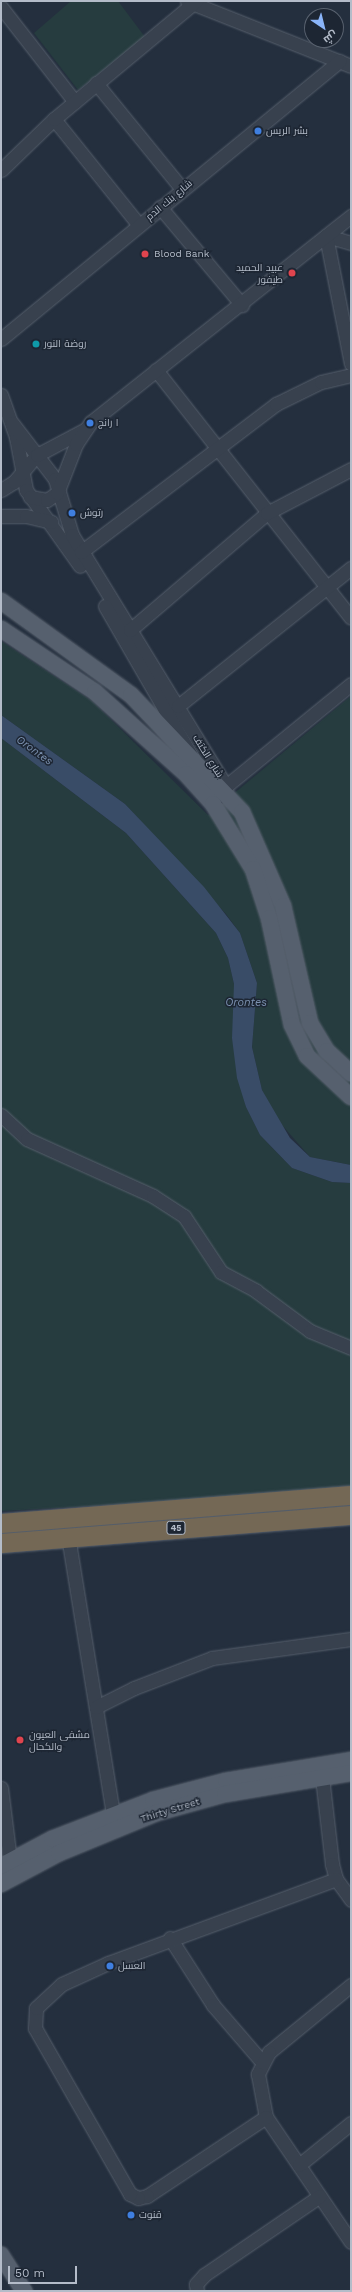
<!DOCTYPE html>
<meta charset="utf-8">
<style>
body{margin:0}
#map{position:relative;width:352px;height:2292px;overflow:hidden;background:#242f3e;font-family:"Work Sans",Cairo,sans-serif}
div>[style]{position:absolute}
.green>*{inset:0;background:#263c3f}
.water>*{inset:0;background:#394c67}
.roads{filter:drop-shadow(0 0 1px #565f6c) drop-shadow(0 0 1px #565f6c)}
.minor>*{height:13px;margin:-6.5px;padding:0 6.5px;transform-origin:6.5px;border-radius:6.5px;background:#38414e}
.major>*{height:16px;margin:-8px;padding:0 8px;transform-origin:8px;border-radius:8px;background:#56606e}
.highway>*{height:19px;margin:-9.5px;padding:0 9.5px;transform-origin:9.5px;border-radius:9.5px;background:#746855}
.dots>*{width:11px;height:11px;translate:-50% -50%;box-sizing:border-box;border:2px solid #1d2633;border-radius:50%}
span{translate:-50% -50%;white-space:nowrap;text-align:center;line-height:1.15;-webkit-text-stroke:3px #1d2633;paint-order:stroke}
.shield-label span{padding:1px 3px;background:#1d2633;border:1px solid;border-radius:3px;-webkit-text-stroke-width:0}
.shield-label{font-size:9px;color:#b4bcc9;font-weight:700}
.poi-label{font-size:10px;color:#b4bcc9}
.left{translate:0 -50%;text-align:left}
.right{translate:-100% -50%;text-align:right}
.street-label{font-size:10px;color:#b4bcc9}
.water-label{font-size:11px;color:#7c92b1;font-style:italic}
.frame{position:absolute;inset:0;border:2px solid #b4bcc9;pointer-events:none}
.north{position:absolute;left:304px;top:8px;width:40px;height:40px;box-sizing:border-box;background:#1d2633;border:1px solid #59626f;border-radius:50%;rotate:145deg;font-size:11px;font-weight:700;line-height:16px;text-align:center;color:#b4bcc9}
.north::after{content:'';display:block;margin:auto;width:14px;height:18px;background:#8ab4f8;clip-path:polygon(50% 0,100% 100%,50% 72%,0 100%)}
.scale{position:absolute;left:8px;top:2266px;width:69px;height:18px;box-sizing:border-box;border:2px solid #b4bcc9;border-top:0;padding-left:5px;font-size:12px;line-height:14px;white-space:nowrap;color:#b4bcc9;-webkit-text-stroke:3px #1d2633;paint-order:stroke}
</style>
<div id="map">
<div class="green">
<i style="clip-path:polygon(71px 1px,118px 1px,145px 37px,78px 90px,34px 33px)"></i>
<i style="clip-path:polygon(1px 641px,92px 701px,208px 815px,351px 696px,351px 1165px,310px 1157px,275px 1117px,262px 1090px,252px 1047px,257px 983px,240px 933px,226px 914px,125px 804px,1px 715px)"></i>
<i style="clip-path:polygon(1px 738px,126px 833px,216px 933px,228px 958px,234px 984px,246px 1107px,260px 1135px,292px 1168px,332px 1182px,351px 1183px,351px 1492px,1px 1511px)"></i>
</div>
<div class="water">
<i style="clip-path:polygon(1px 715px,125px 804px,204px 887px,240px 933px,257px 983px,252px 1047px,262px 1090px,290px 1138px,310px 1157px,351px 1165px,351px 1183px,332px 1182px,292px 1168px,260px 1135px,246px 1107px,237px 1078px,232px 1038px,234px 984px,228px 958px,216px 933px,126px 833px,1px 738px)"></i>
</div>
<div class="roads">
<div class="minor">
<i style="left:187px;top:1px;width:176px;rotate:21.6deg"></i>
<i style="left:1px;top:7px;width:120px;rotate:52.1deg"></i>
<i style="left:96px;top:83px;width:136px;rotate:50.9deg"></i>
<i style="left:54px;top:119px;width:136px;rotate:51.3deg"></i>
<i style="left:1px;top:170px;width:74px;rotate:-43.9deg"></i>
<i style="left:54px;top:119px;width:185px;rotate:-39.7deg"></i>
<i style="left:160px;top:207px;width:128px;rotate:50.1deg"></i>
<i style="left:351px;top:243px;width:26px;rotate:-164deg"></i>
<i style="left:326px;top:236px;width:130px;rotate:78.9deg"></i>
<i style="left:1px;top:339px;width:438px;rotate:-39.4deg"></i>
<i style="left:156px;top:370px;width:315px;rotate:51.8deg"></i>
<i style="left:1px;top:395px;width:45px;rotate:70.3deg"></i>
<i style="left:16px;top:437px;width:54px;rotate:79.3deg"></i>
<i style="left:26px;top:490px;width:93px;rotate:54.6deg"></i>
<i style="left:12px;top:423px;width:71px;rotate:52.5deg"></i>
<i style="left:55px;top:479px;width:59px;rotate:73.1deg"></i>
<i style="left:72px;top:535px;width:294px;rotate:58.5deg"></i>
<i style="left:226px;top:786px;width:11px;rotate:112deg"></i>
<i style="left:1px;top:490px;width:15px;rotate:-32deg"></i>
<i style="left:14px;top:482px;width:35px;rotate:-50deg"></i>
<i style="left:37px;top:455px;width:53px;rotate:-28deg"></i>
<i style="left:30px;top:497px;width:17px;rotate:10deg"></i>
<i style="left:47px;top:500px;width:12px;rotate:-35deg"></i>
<i style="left:57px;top:493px;width:53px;rotate:-68.8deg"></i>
<i style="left:76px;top:444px;width:27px;rotate:-56deg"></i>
<i style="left:91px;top:422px;width:332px;rotate:-38.4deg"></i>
<i style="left:1px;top:516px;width:25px"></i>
<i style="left:26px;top:516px;width:26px;rotate:13deg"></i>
<i style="left:81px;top:552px;width:245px;rotate:-37.2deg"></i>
<i style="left:276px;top:404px;width:50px;rotate:-26.1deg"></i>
<i style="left:321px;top:382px;width:31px;rotate:-13deg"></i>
<i style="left:105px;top:606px;width:172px;rotate:60deg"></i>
<i style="left:130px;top:630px;width:180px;rotate:-40.5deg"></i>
<i style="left:267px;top:513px;width:95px;rotate:-27.6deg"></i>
<i style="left:178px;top:706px;width:221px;rotate:-38.6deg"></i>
<i style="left:226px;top:786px;width:161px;rotate:-39.2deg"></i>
<i style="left:1px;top:1115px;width:35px;rotate:43deg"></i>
<i style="left:27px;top:1139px;width:138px;rotate:24.3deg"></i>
<i style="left:153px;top:1196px;width:37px;rotate:33deg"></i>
<i style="left:184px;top:1216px;width:67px;rotate:56.5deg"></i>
<i style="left:221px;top:1272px;width:40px;rotate:28deg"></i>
<i style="left:256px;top:1291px;width:67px;rotate:36.5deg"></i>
<i style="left:310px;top:1331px;width:44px;rotate:22.5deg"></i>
<i style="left:68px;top:1536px;width:282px;rotate:80.8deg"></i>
<i style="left:96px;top:1707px;width:42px;rotate:-26.6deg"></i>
<i style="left:134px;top:1688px;width:84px;rotate:-21deg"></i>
<i style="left:212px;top:1658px;width:140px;rotate:-7.8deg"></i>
<i style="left:322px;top:1777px;width:88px;rotate:83.4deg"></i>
<i style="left:332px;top:1864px;width:16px;rotate:75deg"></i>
<i style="left:336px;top:1879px;width:26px;rotate:54deg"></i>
<i style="left:1px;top:1788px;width:73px;rotate:82.9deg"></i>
<i style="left:170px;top:1938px;width:80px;rotate:57.3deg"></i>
<i style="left:213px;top:2005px;width:75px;rotate:49.3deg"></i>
<i style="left:351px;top:1985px;width:106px;rotate:140.7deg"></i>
<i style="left:269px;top:2052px;width:25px;rotate:117deg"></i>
<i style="left:258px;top:2074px;width:44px;rotate:79.5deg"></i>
<i style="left:266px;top:2117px;width:151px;rotate:55.8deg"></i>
<i style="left:266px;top:2117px;width:143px;rotate:146.4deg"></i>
<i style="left:147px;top:2196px;width:9px;rotate:167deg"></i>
<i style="left:138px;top:2198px;width:9px;rotate:-153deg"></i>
<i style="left:130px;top:2194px;width:191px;rotate:-119.8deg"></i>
<i style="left:35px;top:2028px;width:20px;rotate:-87deg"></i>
<i style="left:36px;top:2008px;width:35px;rotate:-43deg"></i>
<i style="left:62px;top:1984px;width:51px;rotate:-24.5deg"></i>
<i style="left:108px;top:1963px;width:243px;rotate:-20.2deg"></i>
<i style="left:299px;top:2165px;width:67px;rotate:-38.9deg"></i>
<i style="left:197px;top:2291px;width:7px;rotate:-98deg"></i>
<i style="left:196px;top:2284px;width:12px;rotate:-48deg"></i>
<i style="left:204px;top:2275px;width:140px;rotate:-34.3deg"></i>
</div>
<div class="major">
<i style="left:1px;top:601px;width:160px;rotate:35.9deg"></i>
<i style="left:131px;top:695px;width:161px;rotate:46.5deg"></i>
<i style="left:242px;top:812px;width:103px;rotate:66.4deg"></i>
<i style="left:283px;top:906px;width:120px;rotate:77deg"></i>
<i style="left:310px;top:1023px;width:33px;rotate:59deg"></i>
<i style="left:327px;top:1051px;width:33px;rotate:43deg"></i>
<i style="left:1px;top:629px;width:113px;rotate:33.8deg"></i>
<i style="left:95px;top:692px;width:122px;rotate:42deg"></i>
<i style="left:186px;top:774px;width:40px;rotate:48deg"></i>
<i style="left:213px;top:804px;width:76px;rotate:58.4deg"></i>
<i style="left:253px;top:869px;width:52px;rotate:71.9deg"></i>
<i style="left:269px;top:918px;width:109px;rotate:77.9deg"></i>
<i style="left:292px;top:1025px;width:34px;rotate:64deg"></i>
<i style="left:307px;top:1056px;width:60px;rotate:43deg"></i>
<i style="left:1px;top:1866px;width:58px;rotate:-27.9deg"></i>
<i style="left:52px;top:1839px;width:108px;rotate:-21.1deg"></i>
<i style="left:153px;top:1800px;width:75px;rotate:-14.6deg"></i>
<i style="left:226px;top:1781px;width:127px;rotate:-9.5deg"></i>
<i style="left:1px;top:1884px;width:66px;rotate:-28.1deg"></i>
<i style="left:59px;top:1853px;width:105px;rotate:-22.4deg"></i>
<i style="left:156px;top:1813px;width:72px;rotate:-15.4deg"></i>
<i style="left:225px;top:1794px;width:128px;rotate:-9.5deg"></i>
<i style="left:1px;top:2255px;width:43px;rotate:57.4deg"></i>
</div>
<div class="highway">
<i style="left:1px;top:1523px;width:351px;rotate:-4.6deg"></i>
<i style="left:1px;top:1543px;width:351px;rotate:-4.6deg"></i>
</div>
</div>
<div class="dots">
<i style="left:258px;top:131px;background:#3f7fe0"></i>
<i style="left:145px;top:254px;background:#e0444e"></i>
<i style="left:292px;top:273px;background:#e0444e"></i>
<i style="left:36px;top:344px;background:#0f9aa8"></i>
<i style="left:90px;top:423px;background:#3f7fe0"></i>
<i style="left:72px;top:513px;background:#3f7fe0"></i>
<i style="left:20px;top:1740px;background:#e0444e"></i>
<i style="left:110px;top:1966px;background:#3f7fe0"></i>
<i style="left:131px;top:2215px;background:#3f7fe0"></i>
</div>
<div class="shield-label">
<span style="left:176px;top:1528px">45</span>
</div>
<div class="poi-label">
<span class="left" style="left:266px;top:131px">بشر الريس</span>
<span class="left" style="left:154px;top:254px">Blood Bank</span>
<span class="right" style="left:283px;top:273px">عبيد الحميد<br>طيفور</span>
<span class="left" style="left:44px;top:344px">روضة النور</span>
<span class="left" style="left:98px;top:423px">ا رانج</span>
<span class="left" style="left:80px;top:513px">رتوش</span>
<span class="left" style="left:29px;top:1740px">مشفى العيون<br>والكحال</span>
<span class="left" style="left:118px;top:1966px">العسل</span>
<span class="left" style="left:139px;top:2215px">قنوت</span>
</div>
<div class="street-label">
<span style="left:169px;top:200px;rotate:-40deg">شارع بنك الدم</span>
<span style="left:208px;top:756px;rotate:58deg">شارع الكتف</span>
<span style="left:170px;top:1810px;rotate:-17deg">Thirty Street</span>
</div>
<div class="water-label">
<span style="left:34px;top:751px;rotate:36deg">Orontes</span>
<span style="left:246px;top:1003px">Orontes</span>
</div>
<div class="frame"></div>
<div class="north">ش</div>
<div class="scale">50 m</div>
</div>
